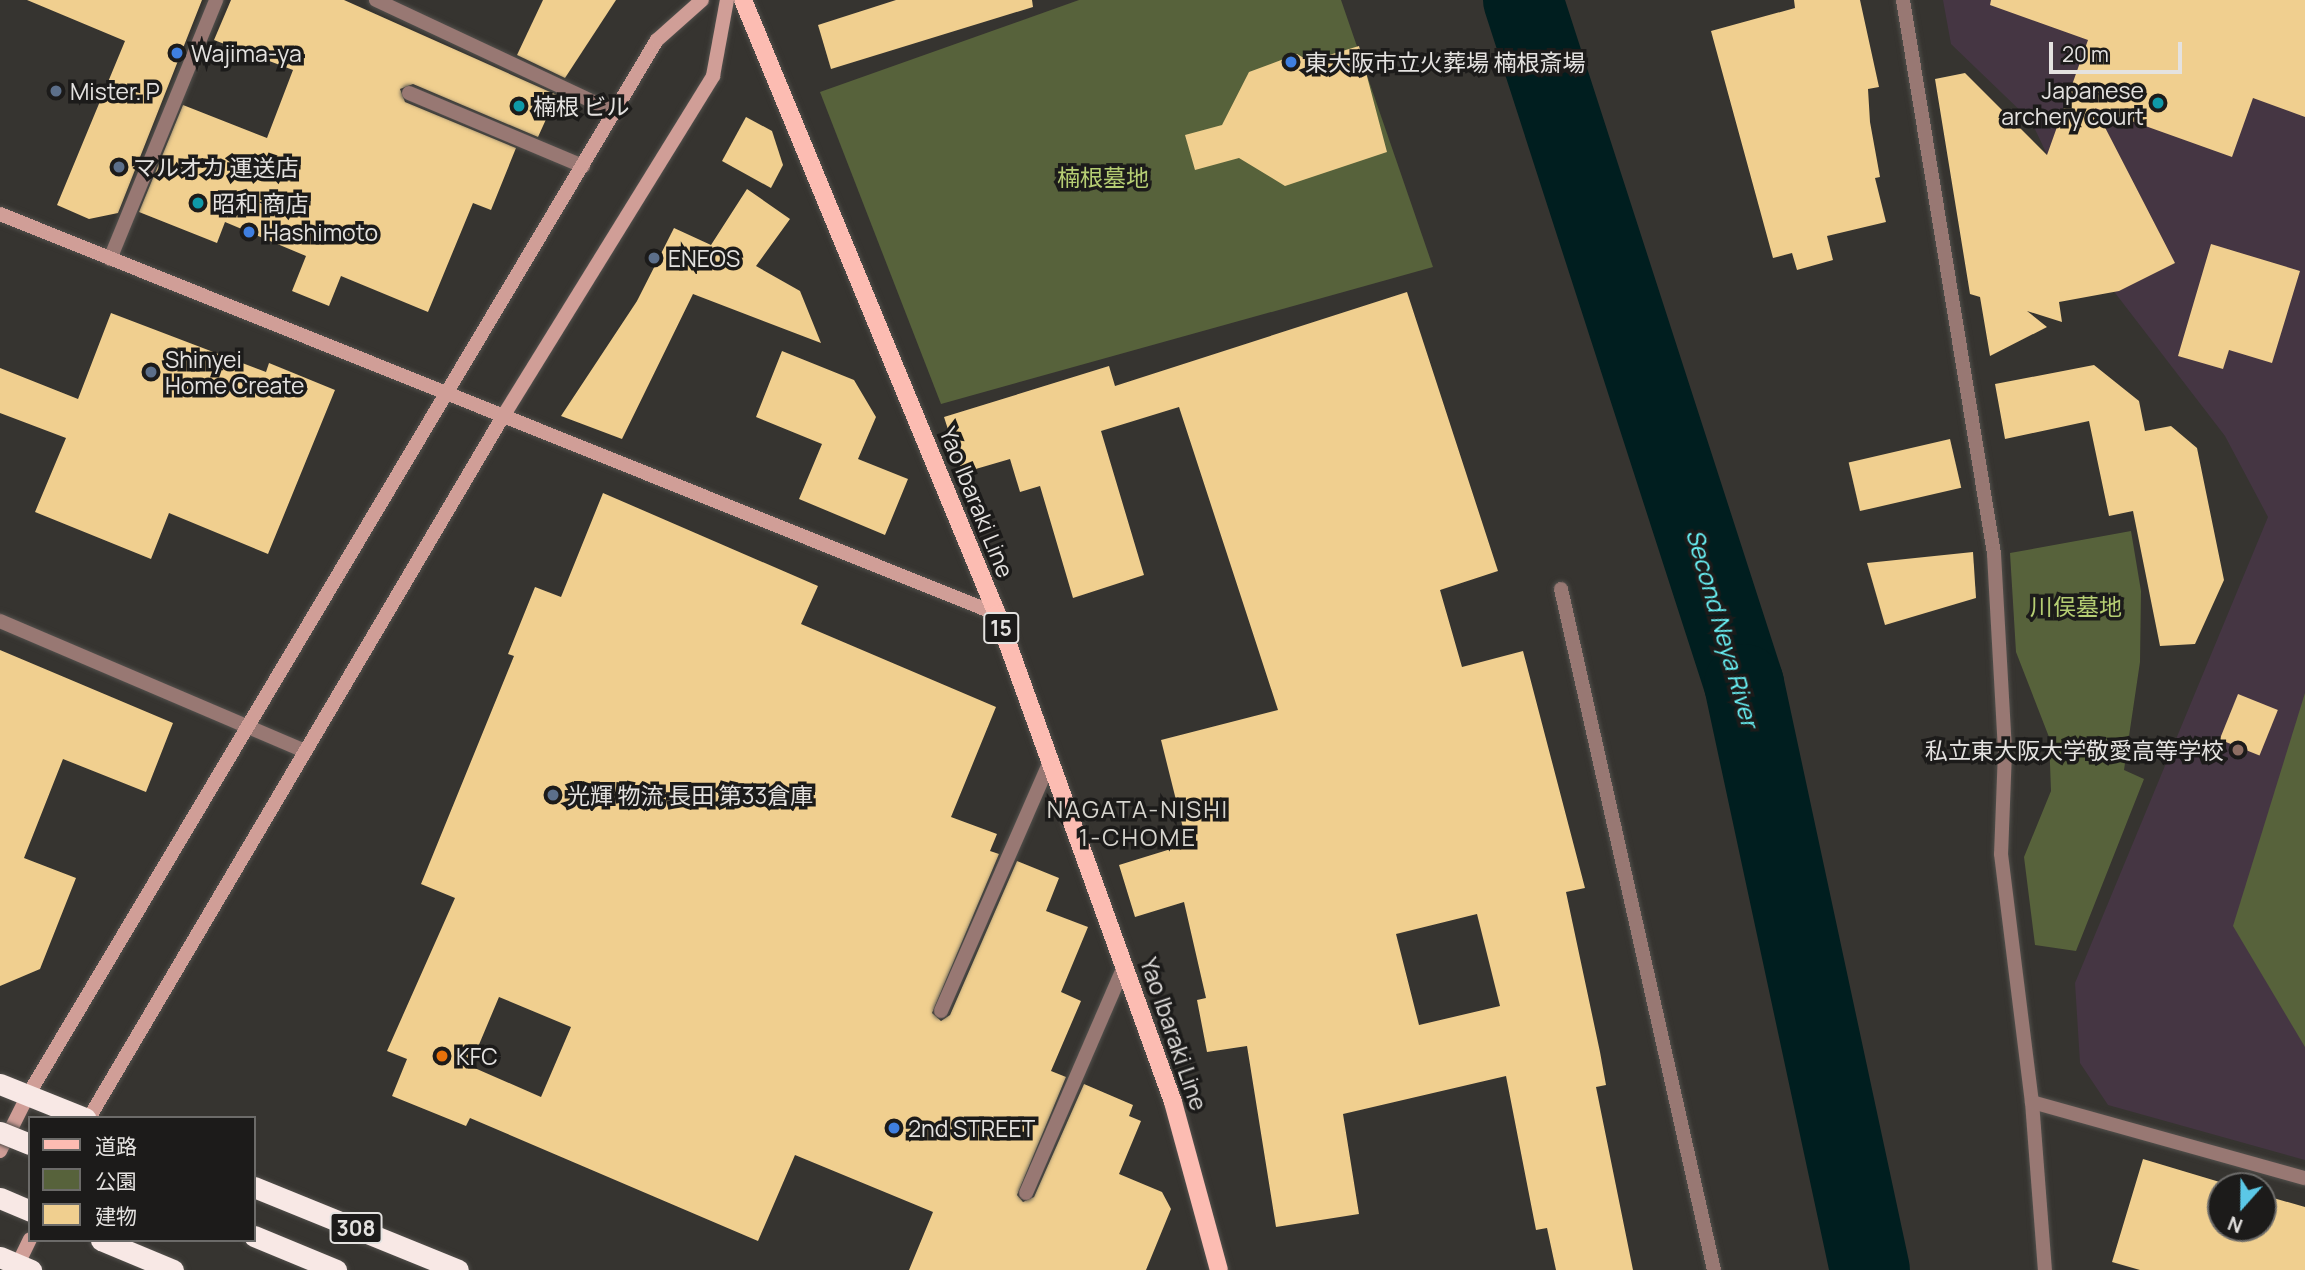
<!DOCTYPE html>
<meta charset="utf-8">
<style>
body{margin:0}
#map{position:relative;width:2305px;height:1270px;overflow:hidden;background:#363430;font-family:Manrope,"Noto Sans JP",sans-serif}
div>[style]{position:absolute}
.education>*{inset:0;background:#453643}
.green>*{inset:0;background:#57623b}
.river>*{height:80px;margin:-40px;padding:0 40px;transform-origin:40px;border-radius:40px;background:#001e1f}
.building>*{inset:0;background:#f0cf8f;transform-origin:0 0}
.roads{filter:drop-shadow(0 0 2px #52504c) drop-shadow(0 0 2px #52504c)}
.lane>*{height:14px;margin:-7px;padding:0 7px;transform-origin:7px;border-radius:7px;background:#987873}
.street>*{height:14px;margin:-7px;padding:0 7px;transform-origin:7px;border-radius:7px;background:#987873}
.secondary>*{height:14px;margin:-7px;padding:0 7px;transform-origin:7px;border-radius:7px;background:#d09e97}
.primary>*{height:18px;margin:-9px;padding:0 9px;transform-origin:9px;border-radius:9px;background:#fcbcb2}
.highway>*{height:21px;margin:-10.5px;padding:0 10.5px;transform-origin:10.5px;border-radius:10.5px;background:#f8e8e5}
.bridges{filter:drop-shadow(0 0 2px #52504c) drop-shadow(0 0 2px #52504c)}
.highway-bridge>*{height:21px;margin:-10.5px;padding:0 10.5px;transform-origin:10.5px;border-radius:10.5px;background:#f8e8e5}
.dots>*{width:19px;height:19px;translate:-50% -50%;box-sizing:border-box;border:4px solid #1c1b1a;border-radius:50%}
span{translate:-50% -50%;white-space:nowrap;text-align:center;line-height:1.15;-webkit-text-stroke:7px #1c1b1a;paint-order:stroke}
.shield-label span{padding:2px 5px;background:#1c1b1a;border:2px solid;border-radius:5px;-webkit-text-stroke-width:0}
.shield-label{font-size:21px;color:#e4e2e0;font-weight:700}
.poi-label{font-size:23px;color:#e4e2e0}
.left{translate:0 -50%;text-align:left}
.right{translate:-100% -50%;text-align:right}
.park-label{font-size:23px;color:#b6ce73}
.street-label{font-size:23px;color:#e4e2e0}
.water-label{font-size:24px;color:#6af4f8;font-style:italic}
.neighbourhood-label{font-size:24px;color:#d6d4ce;letter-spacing:2px}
.legend{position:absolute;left:28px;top:1116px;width:228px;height:126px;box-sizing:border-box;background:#1c1b1a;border:2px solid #6c6b69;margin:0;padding:9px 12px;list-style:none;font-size:21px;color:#e4e2e0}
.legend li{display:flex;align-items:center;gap:14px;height:35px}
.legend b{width:35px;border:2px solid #6c6b69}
.north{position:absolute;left:2207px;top:1172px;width:70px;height:70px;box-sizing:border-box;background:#1c1b1a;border:2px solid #6c6b69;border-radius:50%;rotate:201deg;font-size:19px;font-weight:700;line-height:28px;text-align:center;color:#e4e2e0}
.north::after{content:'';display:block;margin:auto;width:24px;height:32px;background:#5bc8e7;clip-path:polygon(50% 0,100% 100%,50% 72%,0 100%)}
.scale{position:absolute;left:2049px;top:42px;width:133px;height:32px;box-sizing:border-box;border:4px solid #e4e2e0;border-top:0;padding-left:9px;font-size:21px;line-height:24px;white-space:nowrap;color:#e4e2e0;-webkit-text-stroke:5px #1c1b1a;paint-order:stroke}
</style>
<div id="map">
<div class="education">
<i style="clip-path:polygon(1943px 0,2305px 0,2305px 1160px,2108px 1105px,2080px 1063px,2075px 983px,2268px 517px,2225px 436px,2109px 285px,2031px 121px,1951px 44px)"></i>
</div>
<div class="green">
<i style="clip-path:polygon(1079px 0,1341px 0,1433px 267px,941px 404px,820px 92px)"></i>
<i style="clip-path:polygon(2131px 531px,2141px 591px,2140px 662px,2124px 770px,2144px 779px,2076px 951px,2035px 945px,2024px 857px,2051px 791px,2049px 737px,2016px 652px,2010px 553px)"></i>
<i style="clip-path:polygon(2305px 693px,2305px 1047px,2233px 926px)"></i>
</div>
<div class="river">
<i style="left:1523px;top:0;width:719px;rotate:72.09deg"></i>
<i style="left:1744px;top:684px;width:599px;rotate:77.87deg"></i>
</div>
<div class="building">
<i style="clip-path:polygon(27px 0,202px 0,118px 213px,89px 219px,57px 205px,125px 41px)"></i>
<i style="clip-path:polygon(231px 0,344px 0,557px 95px,538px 137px,413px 84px,400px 89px,405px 102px,516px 148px,491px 210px,473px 203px,428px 312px,341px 276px,329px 306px,292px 291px,306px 256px,225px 222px,217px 243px,139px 212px,183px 105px,267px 138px,293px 70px,214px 40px)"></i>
<i style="clip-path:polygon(543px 0,616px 0,565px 78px,517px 55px)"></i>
<i style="clip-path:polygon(896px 0,1032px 0,1033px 7px,831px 69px,818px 25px)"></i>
<i style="clip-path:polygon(1794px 0,1860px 0,1879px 87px,1868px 89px,1870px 122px,1880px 177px,1875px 178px,1886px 222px,1827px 236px,1833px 260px,1797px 270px,1792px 253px,1773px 258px,1711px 31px,1795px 8px)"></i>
<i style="clip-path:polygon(1991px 0,2305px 0,2305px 117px,2253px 98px,2232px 157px,2095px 108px,2175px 263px,2119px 291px,2059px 302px,2062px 322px,2027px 311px,2047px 327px,1990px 356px,1980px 297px,1970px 294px,1935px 79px,1965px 73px,2047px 155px,2088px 40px,1990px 5px)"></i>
<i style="clip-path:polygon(1359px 46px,1387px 152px,1285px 186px,1239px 158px,1195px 170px,1185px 135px,1222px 125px,1249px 72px,1297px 54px,1309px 61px)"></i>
<i style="clip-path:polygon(746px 117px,772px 131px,783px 165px,771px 188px,722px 161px)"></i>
<i style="clip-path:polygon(747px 189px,790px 219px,756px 266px,800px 291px,821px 343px,693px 294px,622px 439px,561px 416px,637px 301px,674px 228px,711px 245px)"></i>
<i style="clip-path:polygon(2211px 244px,2300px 271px,2272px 363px,2229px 350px,2223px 369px,2178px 356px)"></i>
<i style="clip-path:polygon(evenodd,1407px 292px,1498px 571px,1440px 590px,1462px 667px,1523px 651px,1585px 888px,1566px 892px,1600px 1052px,1606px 1085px,1596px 1087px,1633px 1270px,1556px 1270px,1547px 1228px,1536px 1230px,1506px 1076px,1343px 1114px,1359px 1214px,1276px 1227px,1247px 1046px,1207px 1052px,1197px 1000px,1206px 998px,1184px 902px,1135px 917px,1119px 865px,1187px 844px,1161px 740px,1278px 710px,1179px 407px,1101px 431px,1144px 575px,1073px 598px,1040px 486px,1020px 492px,1010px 459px,962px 473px,944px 417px,1109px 366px,1115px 386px,1407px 292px,1477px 914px,1500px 1006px,1419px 1025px,1396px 934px,1477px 914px)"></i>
<i style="clip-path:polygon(111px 313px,266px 372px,269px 363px,335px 390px,268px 554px,169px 513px,151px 559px,35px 512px,66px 438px,0 413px,0 368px,78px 399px)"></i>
<i style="clip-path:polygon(782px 351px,854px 380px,876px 417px,858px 459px,908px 479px,885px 535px,799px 499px,822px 444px,756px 417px)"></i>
<i style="clip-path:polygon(2094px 365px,2139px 401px,2145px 431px,2171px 426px,2197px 448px,2224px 580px,2195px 644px,2160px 646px,2133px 511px,2109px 516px,2089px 421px,2005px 439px,1995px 384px)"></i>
<i style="left:1950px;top:439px;width:50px;height:104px;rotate:77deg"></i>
<i style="clip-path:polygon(evenodd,603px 493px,818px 586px,801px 624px,996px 707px,951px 817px,997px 834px,990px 851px,999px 854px,932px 1013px,941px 1021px,950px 1015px,1017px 861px,1059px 878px,1046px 911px,1088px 927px,1061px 992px,1081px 1001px,1051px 1071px,1066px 1077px,1017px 1195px,1023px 1202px,1034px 1197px,1084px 1084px,1133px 1105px,1129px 1116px,1141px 1121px,1119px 1174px,1162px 1192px,1171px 1209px,1146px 1270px,909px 1270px,933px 1212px,795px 1155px,758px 1241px,470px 1118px,466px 1126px,392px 1096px,407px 1059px,387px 1051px,455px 898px,421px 884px,514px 656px,508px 654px,535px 587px,561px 597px,603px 493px,499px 997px,571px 1027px,541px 1097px,470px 1066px,499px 997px)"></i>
<i style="clip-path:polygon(1973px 552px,1976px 598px,1885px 625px,1867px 563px)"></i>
<i style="clip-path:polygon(0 650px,173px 723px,146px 792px,63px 759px,24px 858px,76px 878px,40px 969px,0 986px)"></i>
<i style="left:2238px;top:694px;width:43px;height:49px;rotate:22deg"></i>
<i style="clip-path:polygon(2143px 1159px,2233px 1186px,2221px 1186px,2221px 1228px,2263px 1228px,2263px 1195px,2305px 1207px,2305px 1270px,2140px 1270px,2112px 1262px)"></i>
</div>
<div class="roads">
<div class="lane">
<i style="left:409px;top:93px;width:189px;rotate:22.8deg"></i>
<i style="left:941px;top:1011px;width:273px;rotate:-66.4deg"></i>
<i style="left:1026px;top:1193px;width:246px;rotate:-66.6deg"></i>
</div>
<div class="street">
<i style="left:376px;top:0;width:264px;rotate:25.1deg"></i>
<i style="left:1903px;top:0;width:561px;rotate:80.67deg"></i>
<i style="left:1994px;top:554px;width:197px;rotate:86.8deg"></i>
<i style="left:2005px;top:751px;width:103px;rotate:92.2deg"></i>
<i style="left:2001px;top:854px;width:250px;rotate:82.9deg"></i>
<i style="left:2032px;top:1102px;width:169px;rotate:85.6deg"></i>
<i style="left:110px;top:259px;width:280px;rotate:-67.7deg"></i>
<i style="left:1561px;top:589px;width:698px;rotate:77.34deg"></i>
<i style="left:0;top:621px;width:332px;rotate:23.1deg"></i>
<i style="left:2032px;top:1102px;width:283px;rotate:15.6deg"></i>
</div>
<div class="secondary">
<i style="left:0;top:214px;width:1074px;rotate:21.86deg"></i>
<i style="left:89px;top:1118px;width:813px;rotate:-59.46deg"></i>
<i style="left:502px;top:418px;width:402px;rotate:-58.3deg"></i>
<i style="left:713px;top:76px;width:77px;rotate:-79.6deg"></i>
<i style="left:0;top:1151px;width:63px;rotate:-63.4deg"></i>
<i style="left:28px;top:1095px;width:1228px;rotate:-59.2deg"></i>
<i style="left:657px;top:40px;width:60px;rotate:-41.6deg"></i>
<i style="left:15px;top:1270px;width:34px;rotate:-64deg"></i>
</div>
<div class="primary">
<i style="left:743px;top:0;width:664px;rotate:67.53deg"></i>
<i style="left:997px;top:614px;width:519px;rotate:70.17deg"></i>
<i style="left:1173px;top:1102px;width:174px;rotate:74.7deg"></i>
</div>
<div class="highway">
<i style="left:0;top:1084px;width:92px;rotate:21.8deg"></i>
<i style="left:254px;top:1187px;width:220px;rotate:22.1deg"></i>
<i style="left:0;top:1198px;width:33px;rotate:23deg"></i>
<i style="left:254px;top:1236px;width:89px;rotate:22.5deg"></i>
<i style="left:101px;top:1240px;width:78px;rotate:22.6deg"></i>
<i style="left:0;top:1257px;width:34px;rotate:23deg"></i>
</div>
</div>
<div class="bridges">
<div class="highway-bridge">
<i style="left:0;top:1132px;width:32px;rotate:22deg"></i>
</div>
</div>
<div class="dots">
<i style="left:177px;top:53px;background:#3f7fe0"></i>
<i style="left:1291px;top:62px;background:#3f7fe0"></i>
<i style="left:56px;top:91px;background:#5c6f8a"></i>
<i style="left:2158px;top:103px;background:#0f9aa8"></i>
<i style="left:519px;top:106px;background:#0f9aa8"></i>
<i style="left:119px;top:167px;background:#5c6f8a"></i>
<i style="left:198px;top:203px;background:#0f9aa8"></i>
<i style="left:249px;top:232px;background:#3f7fe0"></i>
<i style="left:654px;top:258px;background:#5c6f8a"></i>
<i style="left:151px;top:372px;background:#5c6f8a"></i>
<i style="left:2238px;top:750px;background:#8d6e63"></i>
<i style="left:553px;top:795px;background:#5c6f8a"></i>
<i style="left:442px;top:1056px;background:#e8710a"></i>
<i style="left:894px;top:1128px;background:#3f7fe0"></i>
</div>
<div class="shield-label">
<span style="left:1001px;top:628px">15</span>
<span style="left:356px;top:1228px">308</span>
</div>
<div class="poi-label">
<span class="left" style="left:191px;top:53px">Wajima-ya</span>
<span class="left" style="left:1305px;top:62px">東大阪市立火葬場 楠根斎場</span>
<span class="right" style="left:2144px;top:103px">Japanese<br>archery court</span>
<span class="left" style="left:70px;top:91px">Mister. P</span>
<span class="left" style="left:533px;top:106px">楠根 ビル</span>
<span class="left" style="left:133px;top:167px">マルオカ 運送店</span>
<span class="left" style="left:212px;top:203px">昭和 商店</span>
<span class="left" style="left:263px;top:232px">Hashimoto</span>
<span class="left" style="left:668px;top:258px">ENEOS</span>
<span class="left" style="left:165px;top:372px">Shinyei<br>Home Create</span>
<span class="right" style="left:2224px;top:750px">私立東大阪大学敬愛高等学校</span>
<span class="left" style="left:567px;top:795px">光輝 物流 長田 第33倉庫</span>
<span class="left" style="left:456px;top:1056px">KFC</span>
<span class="left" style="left:908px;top:1128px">2nd STREET</span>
</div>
<div class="park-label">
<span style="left:1103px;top:177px">楠根墓地</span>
<span style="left:2076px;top:606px">川俣墓地</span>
</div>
<div class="street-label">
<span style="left:977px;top:502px;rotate:68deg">Yao Ibaraki Line</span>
<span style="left:1174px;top:1034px;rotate:71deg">Yao Ibaraki Line</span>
</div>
<div class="water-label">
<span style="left:1723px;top:628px;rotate:74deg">Second Neya River</span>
</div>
<div class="neighbourhood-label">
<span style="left:1138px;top:823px">NAGATA-NISHI<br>1-CHOME</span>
</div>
<ul class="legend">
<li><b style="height:9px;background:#fcbcb2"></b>道路</li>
<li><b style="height:19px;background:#57623b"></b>公園</li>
<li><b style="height:19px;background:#f0cf8f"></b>建物</li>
</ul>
<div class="north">N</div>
<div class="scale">20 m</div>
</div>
